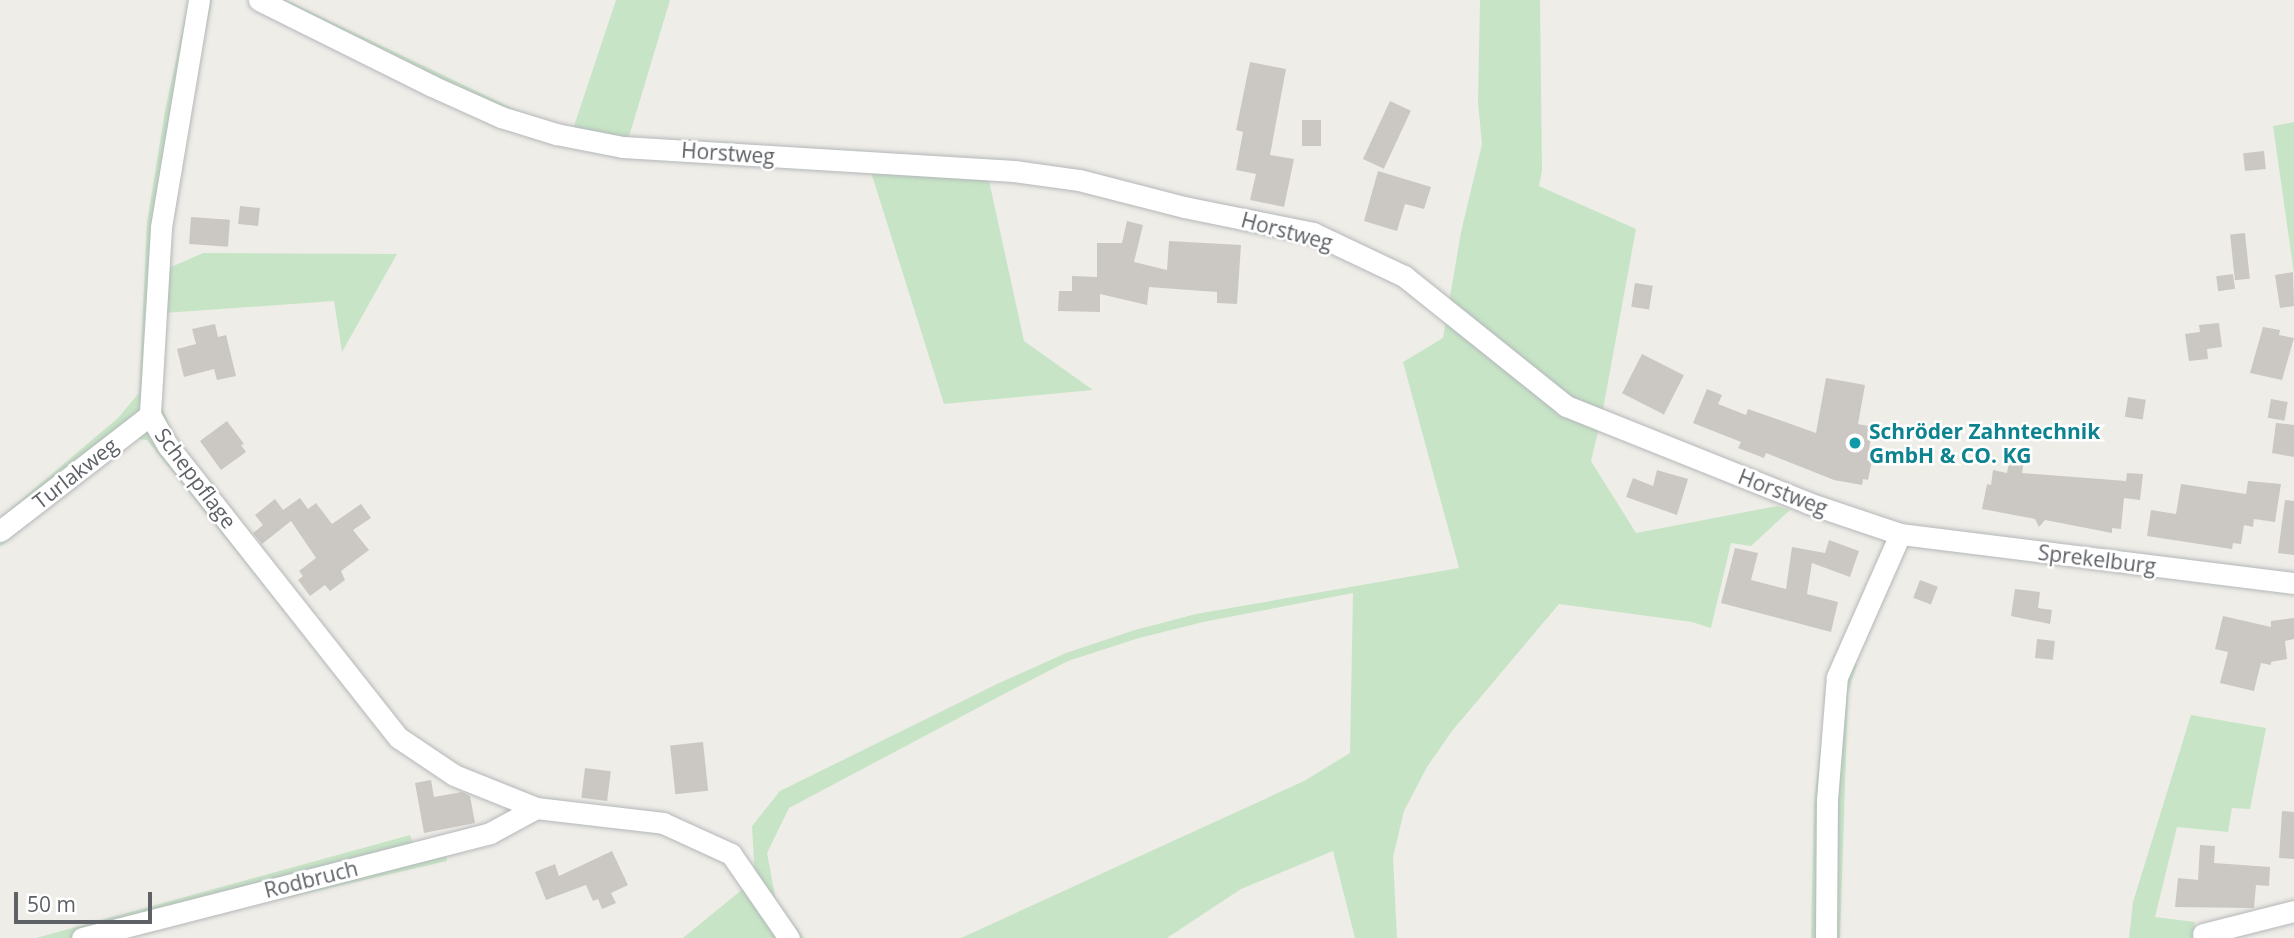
<!DOCTYPE html>
<meta charset="utf-8">
<style>
body{margin:0}
#map{position:relative;width:2294px;height:938px;overflow:hidden;background:#efede7;font-family:"Open Sans",sans-serif}
div>[style]{position:absolute}
.green>*{inset:0;background:#c7e5c6}
.building>*{inset:0;background:#cbc8c4;transform-origin:0 0}
.roads{filter:drop-shadow(0 0 2px #b4b7ba) drop-shadow(0 0 2px #b4b7ba)}
.minor>*{height:21px;margin:-10.5px;padding:0 10.5px;transform-origin:10.5px;border-radius:10.5px;background:#fff}
.dots>*{width:19px;height:19px;translate:-50% -50%;box-sizing:border-box;border:4px solid #fff;border-radius:50%}
span{translate:-50% -50%;white-space:nowrap;text-align:center;line-height:1.15;-webkit-text-stroke:5px #fff;paint-order:stroke}
.street-label{font-size:21px;color:#5e6266}
.culture-label{font-size:21px;color:#0d838f;font-weight:700}
.left{translate:0 -50%;text-align:left}
.scale{position:absolute;left:14px;top:892px;width:138px;height:32px;box-sizing:border-box;border:4px solid #5e6266;border-top:0;padding-left:9px;font-size:21px;line-height:24px;white-space:nowrap;color:#5e6266;-webkit-text-stroke:5px #fff;paint-order:stroke}
</style>
<div id="map">
<div class="green">
<i style="clip-path:polygon(189px 0,212px 0,171px 201px,169px 268px,203px 253px,397px 254px,342px 352px,334px 301px,164px 313px,161px 403px,176px 443px,393px 717px,412px 736px,395px 748px,147px 440px,132px 438px,0 547px,0 518px,118px 418px,139px 393px,147px 223px,165px 111px)"></i>
<i style="clip-path:polygon(248px 0,286px 0,526px 115px,573px 129px,616px 0,670px 0,628px 140px,988px 176px,1024px 341px,1093px 390px,944px 404px,870px 169px,621px 154px,419px 88px)"></i>
<i style="clip-path:polygon(1480px 0,1540px 0,1542px 171px,1539px 186px,1636px 229px,1602px 415px,1591px 461px,1636px 533px,1777px 506px,1790px 510px,1751px 546px,1731px 543px,1711px 628px,1692px 622px,1559px 604px,1452px 731px,1427px 767px,1404px 811px,1393px 857px,1397px 938px,1355px 938px,1333px 851px,1241px 889px,1167px 938px,961px 938px,1304px 781px,1350px 753px,1353px 593px,1203px 622px,1139px 638px,1068px 661px,1002px 695px,789px 808px,767px 853px,776px 901px,804px 938px,683px 938px,755px 879px,752px 826px,780px 791px,997px 684px,1066px 653px,1135px 630px,1196px 614px,1459px 568px,1403px 362px,1443px 338px,1461px 232px,1482px 144px,1478px 103px)"></i>
<i style="clip-path:polygon(2294px 122px,2294px 274px,2273px 126px)"></i>
<i style="clip-path:polygon(1836px 657px,1857px 664px,1848px 693px,1840px 938px,1811px 938px,1814px 804px,1829px 673px)"></i>
<i style="clip-path:polygon(2191px 715px,2266px 728px,2250px 809px,2232px 808px,2228px 832px,2177px 827px,2155px 917px,2195px 922px,2193px 938px,2129px 938px,2133px 902px)"></i>
<i style="clip-path:polygon(410px 835px,417px 856px,445px 849px,447px 861px,112px 938px,36px 938px)"></i>
</div>
<div class="building">
<i style="clip-path:polygon(1250px 62px,1286px 69px,1270px 155px,1294px 159px,1284px 207px,1250px 200px,1256px 174px,1236px 170px,1243px 132px,1236px 130px)"></i>
<i style="left:1390px;top:101px;width:23px;height:64px;rotate:25deg"></i>
<i style="left:1302px;top:120px;width:19px;height:26px"></i>
<i style="left:2264px;top:151px;width:18px;height:21px;rotate:84deg"></i>
<i style="clip-path:polygon(1378px 171px,1431px 187px,1424px 209px,1405px 204px,1397px 231px,1364px 221px)"></i>
<i style="left:240px;top:206px;width:20px;height:18px;rotate:6deg"></i>
<i style="left:191px;top:217px;width:39px;height:27px;rotate:4deg"></i>
<i style="clip-path:polygon(1127px 221px,1143px 225px,1134px 262px,1167px 270px,1169px 241px,1241px 245px,1237px 304px,1217px 303px,1217px 292px,1149px 287px,1147px 305px,1100px 294px,1100px 312px,1058px 311px,1059px 291px,1072px 291px,1072px 276px,1097px 277px,1097px 243px,1122px 243px)"></i>
<i style="left:2245px;top:233px;width:46px;height:15px;rotate:84deg"></i>
<i style="clip-path:polygon(2293px 272px,2294px 306px,2280px 308px,2275px 275px)"></i>
<i style="left:2233px;top:274px;width:15px;height:17px;rotate:82deg"></i>
<i style="left:1635px;top:283px;width:18px;height:24px;rotate:9deg"></i>
<i style="clip-path:polygon(2219px 323px,2222px 347px,2207px 349px,2208px 359px,2189px 361px,2185px 334px,2200px 332px,2199px 325px)"></i>
<i style="clip-path:polygon(215px 324px,218px 337px,226px 335px,236px 376px,217px 380px,214px 369px,184px 377px,177px 349px,196px 344px,192px 329px)"></i>
<i style="clip-path:polygon(2263px 327px,2280px 330px,2279px 335px,2294px 338px,2282px 380px,2250px 373px)"></i>
<i style="left:1642px;top:354px;width:47px;height:44px;rotate:27deg"></i>
<i style="clip-path:polygon(1826px 378px,1865px 385px,1858px 424px,1873px 427px,1867px 460px,1872px 461px,1868px 480px,1863px 479px,1862px 485px,1834px 480px,1766px 453px,1764px 458px,1738px 448px,1741px 442px,1693px 423px,1707px 389px,1722px 395px,1718px 404px,1746px 415px,1748px 409px,1816px 433px)"></i>
<i style="left:2128px;top:397px;width:18px;height:20px;rotate:9deg"></i>
<i style="left:2271px;top:399px;width:17px;height:19px;rotate:10deg"></i>
<i style="clip-path:polygon(227px 421px,244px 444px,241px 445px,246px 452px,221px 470px,200px 441px)"></i>
<i style="clip-path:polygon(2276px 423px,2294px 425px,2294px 457px,2272px 453px)"></i>
<i style="clip-path:polygon(2012px 445px,2026px 448px,2022px 473px,2126px 481px,2127px 473px,2143px 474px,2140px 500px,2124px 498px,2121px 529px,2112px 528px,2112px 533px,2045px 520px,2039px 527px,2035px 519px,1982px 509px,1987px 484px,1991px 485px,1993px 470px,2007px 473px)"></i>
<i style="clip-path:polygon(1657px 470px,1688px 479px,1677px 515px,1626px 497px,1633px 478px,1653px 486px)"></i>
<i style="clip-path:polygon(2248px 481px,2281px 484px,2275px 522px,2254px 519px,2253px 527px,2244px 525px,2241px 544px,2233px 543px,2232px 549px,2147px 536px,2151px 510px,2176px 514px,2181px 484px,2246px 494px)"></i>
<i style="clip-path:polygon(300px 498px,308px 509px,316px 503px,332px 524px,361px 504px,371px 518px,353px 530px,369px 550px,341px 571px,345px 580px,330px 591px,325px 585px,310px 596px,298px 580px,303px 576px,299px 571px,316px 558px,291px 521px,262px 544px,253px 533px,263px 525px,255px 515px,275px 499px,283px 510px)"></i>
<i style="clip-path:polygon(2285px 500px,2294px 501px,2294px 555px,2278px 553px)"></i>
<i style="clip-path:polygon(1829px 540px,1859px 551px,1850px 577px,1812px 563px,1807px 594px,1838px 602px,1831px 632px,1721px 603px,1735px 548px,1758px 553px,1751px 580px,1786px 589px,1792px 547px,1825px 553px)"></i>
<i style="left:1920px;top:580px;width:19px;height:19px;rotate:21deg"></i>
<i style="clip-path:polygon(2015px 589px,2040px 592px,2038px 608px,2052px 610px,2050px 624px,2011px 616px)"></i>
<i style="clip-path:polygon(2223px 616px,2271px 627px,2271px 621px,2294px 618px,2294px 639px,2285px 641px,2287px 659px,2271px 662px,2271px 665px,2261px 663px,2254px 691px,2220px 683px,2228px 652px,2215px 649px)"></i>
<i style="left:2037px;top:639px;width:18px;height:19px;rotate:6deg"></i>
<i style="left:703px;top:742px;width:49px;height:33px;rotate:84deg"></i>
<i style="left:585px;top:768px;width:26px;height:30px;rotate:7deg"></i>
<i style="clip-path:polygon(431px 780px,434px 797px,462px 792px,470px 796px,475px 823px,424px 833px,415px 783px)"></i>
<i style="clip-path:polygon(2282px 811px,2294px 812px,2294px 859px,2279px 858px)"></i>
<i style="clip-path:polygon(2200px 845px,2215px 846px,2214px 863px,2270px 867px,2269px 886px,2256px 885px,2254px 908px,2175px 907px,2178px 878px,2198px 880px)"></i>
<i style="clip-path:polygon(612px 851px,628px 885px,611px 893px,616px 903px,602px 909px,598px 899px,593px 901px,586px 885px,546px 900px,535px 872px,555px 864px,559px 876px)"></i>
</div>
<div class="roads">
<div class="minor">
<i style="left:199px;top:0;width:231px;rotate:99.5deg"></i>
<i style="left:161px;top:228px;width:187px;rotate:93.4deg"></i>
<i style="left:150px;top:415px;width:36px;rotate:60deg"></i>
<i style="left:168px;top:446px;width:372px;rotate:51.7deg"></i>
<i style="left:399px;top:738px;width:66px;rotate:33.9deg"></i>
<i style="left:454px;top:775px;width:88px;rotate:21.9deg"></i>
<i style="left:536px;top:808px;width:128px;rotate:6.7deg"></i>
<i style="left:663px;top:823px;width:75px;rotate:24.5deg"></i>
<i style="left:731px;top:854px;width:102px;rotate:55.4deg"></i>
<i style="left:259px;top:0;width:193px;rotate:26.4deg"></i>
<i style="left:432px;top:86px;width:76px;rotate:24.2deg"></i>
<i style="left:501px;top:117px;width:58px;rotate:17.2deg"></i>
<i style="left:556px;top:134px;width:68px;rotate:11deg"></i>
<i style="left:623px;top:147px;width:392px;rotate:3.5deg"></i>
<i style="left:1014px;top:171px;width:66px;rotate:7.9deg"></i>
<i style="left:1079px;top:180px;width:108px;rotate:14.4deg"></i>
<i style="left:1184px;top:207px;width:132px;rotate:11.4deg"></i>
<i style="left:1313px;top:233px;width:101px;rotate:25.3deg"></i>
<i style="left:1404px;top:276px;width:208px;rotate:38.7deg"></i>
<i style="left:1566px;top:406px;width:261px;rotate:21.8deg"></i>
<i style="left:1808px;top:503px;width:97px;rotate:18.6deg"></i>
<i style="left:1900px;top:534px;width:397px;rotate:7.1deg"></i>
<i style="left:0;top:531px;width:190px;rotate:-37.7deg"></i>
<i style="left:2203px;top:934px;width:94px;rotate:-14.2deg"></i>
<i style="left:82px;top:938px;width:421px;rotate:-14.4deg"></i>
<i style="left:490px;top:833px;width:52px;rotate:-28.5deg"></i>
<i style="left:1826px;top:938px;width:138px;rotate:-89.6deg"></i>
<i style="left:1827px;top:800px;width:123px;rotate:-85.4deg"></i>
<i style="left:1837px;top:677px;width:156px;rotate:-66.2deg"></i>
</div>
</div>
<div class="dots">
<i style="left:1855px;top:443px;background:#0f9aa8"></i>
</div>
<div class="street-label">
<span style="left:728px;top:153px;rotate:4deg">Horstweg</span>
<span style="left:1287px;top:231px;rotate:15deg">Horstweg</span>
<span style="left:75px;top:473px;rotate:-38deg">Turlakweg</span>
<span style="left:196px;top:478px;rotate:53deg">Scheppflage</span>
<span style="left:1783px;top:492px;rotate:21deg">Horstweg</span>
<span style="left:2097px;top:559px;rotate:7deg">Sprekelburg</span>
<span style="left:311px;top:879px;rotate:-14deg">Rodbruch</span>
</div>
<div class="culture-label">
<span class="left" style="left:1869px;top:443px">Schröder Zahntechnik<br>GmbH &amp; CO. KG</span>
</div>
<div class="scale">50 m</div>
</div>
